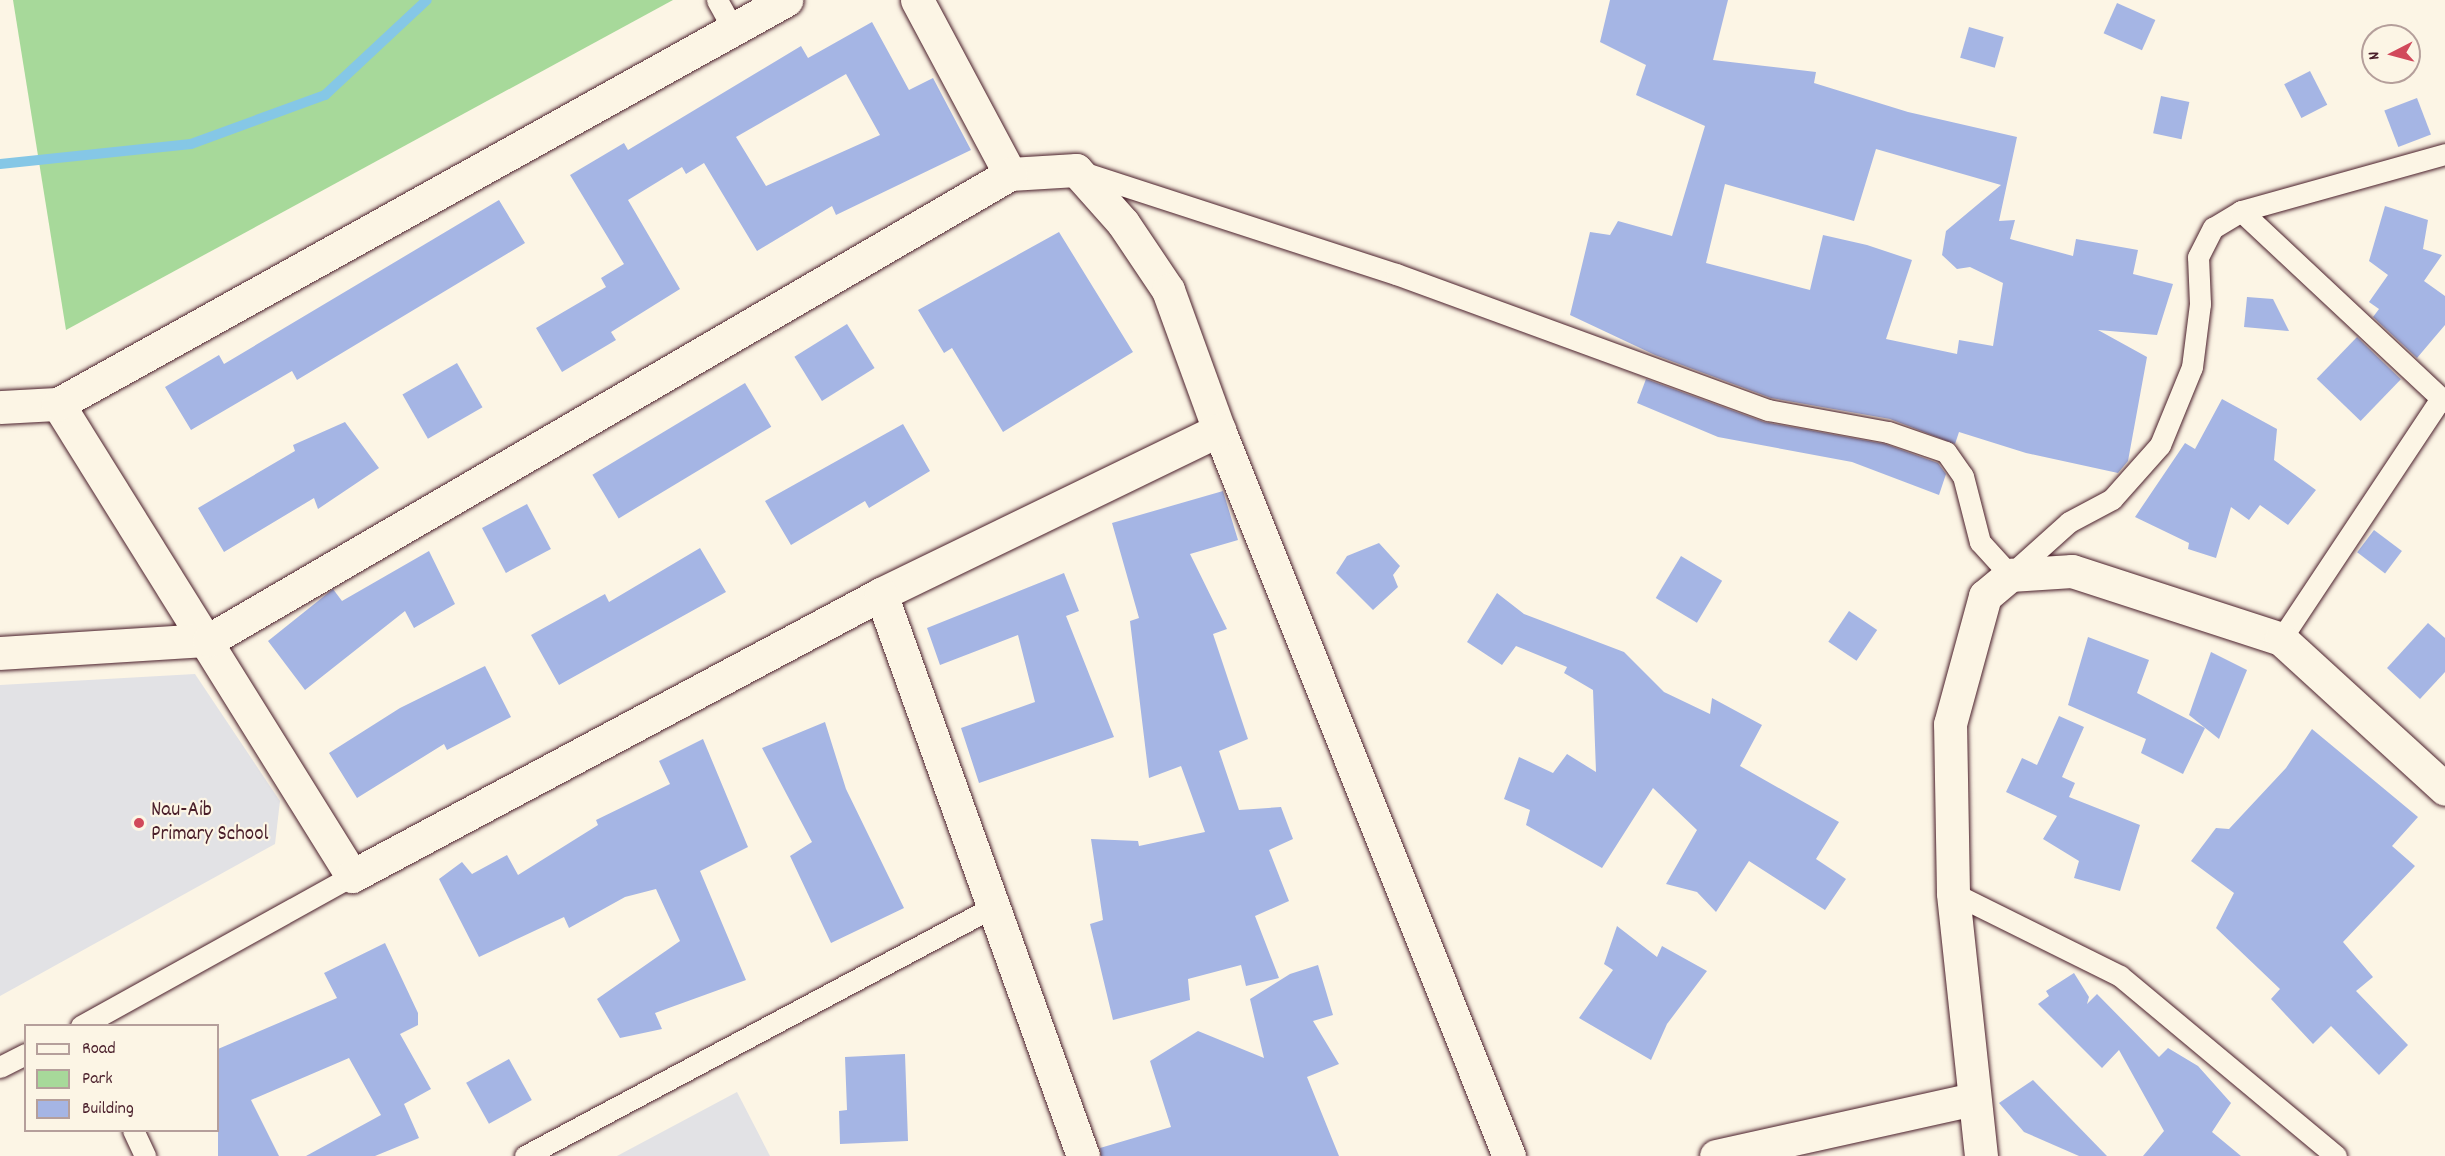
<!DOCTYPE html>
<style>
body{margin:0}
#map{position:relative;width:2445px;height:1156px;overflow:hidden;background:#fcf5e5;font-family:Dekko,sans-serif}
div>[style]{position:absolute}
.built>*{inset:0;background:#e2e2e5}
.green>*{inset:0;background:#a7d99a}
.stream>*{height:10px;margin:-5px;padding:0 5px;transform-origin:5px;border-radius:5px;background:#85c7e6}
.building>*{inset:0;background:#a5b5e4;transform-origin:0 0}
.roads{filter:drop-shadow(0 0 2px #4a1f2b) drop-shadow(0 0 2px #4a1f2b)}
.service>*{height:21px;margin:-10.5px;padding:0 10.5px;transform-origin:10.5px;border-radius:10.5px;background:#fcf5e5}
.minor>*{height:33px;margin:-16.5px;padding:0 16.5px;transform-origin:16.5px;border-radius:16.5px;background:#fcf5e5}
.dots>*{width:16px;height:16px;translate:-50% -50%;box-sizing:border-box;border:3px solid #fcf5e5;border-radius:50%}
span{translate:-50% -50%;white-space:nowrap;text-align:center;line-height:1.15;-webkit-text-stroke:4.5px #fcf5e5;paint-order:stroke}
.poi-label{font-size:21px;color:#4a1f2b}
.left{translate:0 -50%;text-align:left}
.legend{position:absolute;left:24px;top:1024px;width:195px;height:108px;box-sizing:border-box;background:#fcf5e5;border:2px solid #b59f9b;margin:0;padding:8px 10px;list-style:none;font-size:18px;color:#4a1f2b}
.legend li{display:flex;align-items:center;gap:12px;height:30px}
.legend b{width:30px;border:2px solid #b59f9b}
.north{position:absolute;left:2361px;top:24px;width:60px;height:60px;box-sizing:border-box;background:#fcf5e5;border:2px solid #b59f9b;border-radius:50%;rotate:264deg;font-size:16px;font-weight:700;line-height:24px;text-align:center;color:#4a1f2b}
.north::after{content:'';display:block;margin:auto;width:21px;height:27px;background:#d1495b;clip-path:polygon(50% 0,100% 100%,50% 72%,0 100%)}
</style>
<div id="map">
<div class="built">
<i style="clip-path:polygon(195px 674px,280px 801px,275px 844px,0 996px,0 685px)"></i>
<i style="clip-path:polygon(737px 1092px,770px 1156px,617px 1156px)"></i>
</div>
<div class="green">
<i style="clip-path:polygon(13px 0,673px 0,66px 330px)"></i>
</div>
<div class="stream">
<i style="left:0;top:164px;width:192px;rotate:-6deg"></i>
<i style="left:191px;top:144px;width:143px;rotate:-20.1deg"></i>
<i style="left:325px;top:95px;width:139px;rotate:-43deg"></i>
</div>
<div class="building">
<i style="clip-path:polygon(evenodd,1610px 0,1728px 0,1713px 60px,1816px 72px,1814px 83px,1908px 112px,2017px 137px,1999px 221px,2015px 220px,2010px 239px,2073px 256px,2076px 239px,2138px 250px,2133px 274px,2173px 284px,2157px 335px,2098px 330px,2147px 357px,2128px 461px,2118px 473px,2026px 453px,1959px 432px,1955px 444px,1890px 419px,1771px 398px,1655px 355px,1570px 315px,1590px 232px,1610px 235px,1618px 221px,1672px 236px,1705px 126px,1636px 95px,1646px 65px,1600px 42px,1610px 0,1876px 149px,2001px 185px,1946px 231px,1942px 255px,1957px 269px,1970px 267px,2003px 283px,1993px 346px,1959px 340px,1957px 354px,1886px 339px,1912px 260px,1867px 245px,1823px 235px,1810px 290px,1706px 263px,1725px 184px,1854px 221px,1876px 149px)"></i>
<i style="left:2117px;top:3px;width:42px;height:33px;rotate:24deg"></i>
<i style="clip-path:polygon(evenodd,872px 22px,909px 90px,933px 78px,971px 150px,836px 215px,832px 206px,757px 251px,704px 163px,686px 174px,682px 167px,628px 200px,680px 289px,611px 332px,616px 340px,562px 372px,536px 328px,606px 287px,601px 278px,624px 264px,570px 175px,624px 143px,628px 150px,801px 46px,808px 58px,872px 22px,846px 74px,880px 135px,766px 186px,736px 137px,846px 74px)"></i>
<i style="left:1969px;top:27px;width:36px;height:32px;rotate:16deg"></i>
<i style="left:2310px;top:71px;width:38px;height:29px;rotate:63deg"></i>
<i style="left:2161px;top:96px;width:29px;height:38px;rotate:12deg"></i>
<i style="left:2417px;top:98px;width:39px;height:35px;rotate:69deg"></i>
<i style="clip-path:polygon(499px 200px,525px 243px,297px 380px,292px 371px,191px 430px,165px 387px,219px 355px,224px 364px)"></i>
<i style="clip-path:polygon(2385px 206px,2428px 220px,2423px 249px,2442px 255px,2424px 281px,2445px 296px,2445px 325px,2417px 358px,2373px 317px,2379px 309px,2369px 302px,2388px 275px,2369px 261px)"></i>
<i style="clip-path:polygon(1059px 232px,1133px 352px,1003px 432px,952px 348px,944px 353px,918px 310px)"></i>
<i style="clip-path:polygon(2247px 297px,2273px 299px,2289px 331px,2244px 327px)"></i>
<i style="left:847px;top:324px;width:52px;height:62px;rotate:58deg"></i>
<i style="left:2357px;top:337px;width:61px;height:58px;rotate:44deg"></i>
<i style="left:457px;top:363px;width:51px;height:63px;rotate:60deg"></i>
<i style="clip-path:polygon(1646px 379px,1764px 422px,1885px 444px,1938px 463px,1946px 474px,1939px 495px,1852px 462px,1718px 437px,1637px 403px)"></i>
<i style="left:745px;top:383px;width:51px;height:178px;rotate:59deg"></i>
<i style="clip-path:polygon(2222px 399px,2277px 429px,2274px 460px,2316px 490px,2288px 525px,2260px 505px,2249px 520px,2231px 507px,2216px 558px,2188px 549px,2189px 543px,2135px 517px,2185px 443px,2195px 449px)"></i>
<i style="clip-path:polygon(345px 422px,379px 468px,318px 509px,314px 498px,224px 552px,198px 508px,295px 451px,293px 445px)"></i>
<i style="clip-path:polygon(903px 424px,930px 471px,869px 508px,865px 501px,791px 545px,765px 501px)"></i>
<i style="clip-path:polygon(1223px 491px,1238px 540px,1190px 554px,1227px 629px,1213px 634px,1248px 739px,1219px 751px,1239px 810px,1281px 807px,1293px 839px,1269px 850px,1289px 901px,1255px 916px,1279px 978px,1246px 986px,1241px 965px,1188px 979px,1190px 1000px,1113px 1020px,1090px 924px,1103px 920px,1091px 839px,1138px 841px,1139px 846px,1205px 832px,1181px 766px,1149px 778px,1130px 621px,1139px 618px,1112px 523px)"></i>
<i style="left:527px;top:504px;width:51px;height:51px;rotate:62deg"></i>
<i style="left:2374px;top:530px;width:35px;height:28px;rotate:37deg"></i>
<i style="clip-path:polygon(1379px 543px,1400px 566px,1393px 575px,1398px 587px,1373px 610px,1336px 573px,1347px 556px)"></i>
<i style="clip-path:polygon(700px 548px,726px 592px,559px 685px,531px 635px,605px 594px,609px 602px)"></i>
<i style="clip-path:polygon(429px 551px,455px 604px,414px 628px,405px 611px,305px 690px,268px 641px,333px 589px,342px 601px)"></i>
<i style="left:1681px;top:556px;width:48px;height:49px;rotate:31deg"></i>
<i style="clip-path:polygon(1064px 573px,1079px 611px,1066px 616px,1114px 737px,979px 783px,961px 728px,1035px 702px,1018px 635px,940px 665px,927px 628px)"></i>
<i style="clip-path:polygon(1497px 593px,1524px 614px,1624px 652px,1664px 692px,1710px 714px,1712px 698px,1762px 725px,1740px 766px,1839px 822px,1816px 859px,1846px 879px,1825px 910px,1749px 861px,1716px 912px,1697px 892px,1666px 884px,1697px 830px,1653px 788px,1602px 868px,1526px 825px,1530px 810px,1504px 799px,1519px 757px,1553px 773px,1567px 754px,1596px 772px,1593px 690px,1564px 673px,1567px 667px,1516px 646px,1502px 665px,1467px 642px)"></i>
<i style="left:1849px;top:611px;width:34px;height:37px;rotate:34deg"></i>
<i style="clip-path:polygon(2428px 623px,2445px 638px,2445px 672px,2420px 699px,2387px 668px)"></i>
<i style="clip-path:polygon(2088px 637px,2149px 660px,2137px 693px,2205px 728px,2183px 774px,2141px 753px,2146px 739px,2068px 705px)"></i>
<i style="clip-path:polygon(2211px 652px,2247px 670px,2219px 739px,2189px 715px)"></i>
<i style="clip-path:polygon(485px 666px,511px 717px,447px 750px,444px 744px,357px 798px,329px 753px,400px 708px)"></i>
<i style="clip-path:polygon(2059px 716px,2084px 727px,2062px 777px,2075px 783px,2069px 797px,2140px 825px,2120px 891px,2074px 878px,2079px 861px,2043px 839px,2057px 816px,2006px 792px,2022px 758px,2037px 765px)"></i>
<i style="clip-path:polygon(825px 722px,846px 789px,904px 908px,831px 943px,790px 856px,812px 842px,762px 748px)"></i>
<i style="clip-path:polygon(2312px 729px,2418px 817px,2392px 846px,2415px 866px,2343px 942px,2373px 977px,2356px 991px,2408px 1045px,2379px 1075px,2331px 1026px,2313px 1044px,2271px 999px,2280px 989px,2216px 928px,2234px 893px,2191px 861px,2216px 828px,2229px 829px,2286px 768px)"></i>
<i style="clip-path:polygon(703px 739px,748px 847px,700px 871px,746px 980px,655px 1013px,662px 1029px,620px 1038px,597px 999px,680px 941px,656px 889px,625px 897px,569px 928px,564px 917px,479px 957px,439px 879px,462px 862px,472px 874px,507px 855px,518px 875px,598px 825px,596px 820px,670px 784px,659px 761px)"></i>
<i style="clip-path:polygon(1617px 926px,1657px 957px,1662px 946px,1707px 971px,1667px 1024px,1651px 1060px,1579px 1018px,1613px 970px,1604px 964px)"></i>
<i style="clip-path:polygon(385px 943px,418px 1013px,418px 1025px,400px 1034px,431px 1089px,404px 1104px,419px 1138px,375px 1156px,306px 1156px,381px 1115px,349px 1058px,251px 1100px,279px 1156px,218px 1156px,218px 1049px,337px 998px,324px 973px)"></i>
<i style="clip-path:polygon(1318px 965px,1333px 1015px,1313px 1021px,1339px 1064px,1307px 1077px,1339px 1156px,1101px 1156px,1100px 1148px,1171px 1127px,1150px 1061px,1198px 1031px,1264px 1058px,1250px 999px,1290px 974px)"></i>
<i style="clip-path:polygon(2074px 973px,2089px 997px,2087px 1004px,2097px 994px,2159px 1057px,2168px 1048px,2198px 1066px,2231px 1103px,2212px 1132px,2241px 1156px,2143px 1156px,2164px 1131px,2119px 1050px,2102px 1068px,2038px 1004px,2049px 996px,2046px 991px)"></i>
<i style="clip-path:polygon(905px 1054px,908px 1141px,840px 1144px,839px 1111px,847px 1110px,845px 1057px)"></i>
<i style="left:509px;top:1059px;width:47px;height:49px;rotate:61deg"></i>
<i style="clip-path:polygon(2033px 1080px,2107px 1156px,2079px 1156px,2024px 1132px,1999px 1103px)"></i>
</div>
<div class="roads">
<div class="service">
<i style="left:717px;top:0;width:33px;rotate:61deg"></i>
<i style="left:1082px;top:172px;width:330px;rotate:18deg"></i>
<i style="left:1396px;top:274px;width:396px;rotate:20.1deg"></i>
<i style="left:1768px;top:410px;width:122px;rotate:10.4deg"></i>
<i style="left:1888px;top:432px;width:61px;rotate:19deg"></i>
<i style="left:1946px;top:452px;width:29px;rotate:55deg"></i>
<i style="left:1963px;top:476px;width:68px;rotate:75.6deg"></i>
<i style="left:1980px;top:542px;width:45px;rotate:47.7deg"></i>
<i style="left:2010px;top:575px;width:79px;rotate:-41.9deg"></i>
<i style="left:2069px;top:522px;width:49px;rotate:-28.1deg"></i>
<i style="left:2112px;top:499px;width:72px;rotate:-48.4deg"></i>
<i style="left:2160px;top:445px;width:84px;rotate:-67.7deg"></i>
<i style="left:2192px;top:367px;width:64px;rotate:-82.8deg"></i>
<i style="left:2200px;top:304px;width:47px;rotate:-92.4deg"></i>
<i style="left:2198px;top:257px;width:33px;rotate:-63deg"></i>
<i style="left:2213px;top:228px;width:33px;rotate:-31deg"></i>
<i style="left:2241px;top:211px;width:212px;rotate:-15.6deg"></i>
<i style="left:2241px;top:211px;width:279px;rotate:43.1deg"></i>
<i style="left:2281px;top:639px;width:289px;rotate:-56.4deg"></i>
<i style="left:1953px;top:893px;width:186px;rotate:26.4deg"></i>
<i style="left:2120px;top:976px;width:281px;rotate:39.8deg"></i>
<i style="left:81px;top:1026px;width:310px;rotate:-29deg"></i>
<i style="left:0;top:1067px;width:29px;rotate:-27deg"></i>
<i style="left:133px;top:1130px;width:29px;rotate:65deg"></i>
<i style="left:525px;top:1156px;width:530px;rotate:-28.02deg"></i>
</div>
<div class="minor">
<i style="left:917px;top:0;width:197px;rotate:61.9deg"></i>
<i style="left:1010px;top:174px;width:66px;rotate:-3.5deg"></i>
<i style="left:1076px;top:170px;width:71px;rotate:48.4deg"></i>
<i style="left:1123px;top:223px;width:81px;rotate:56.1deg"></i>
<i style="left:1168px;top:290px;width:149px;rotate:70deg"></i>
<i style="left:1219px;top:430px;width:782px;rotate:68.23deg"></i>
<i style="left:58px;top:404px;width:556px;rotate:58.08deg"></i>
<i style="left:352px;top:876px;width:599px;rotate:-28.06deg"></i>
<i style="left:881px;top:594px;width:376px;rotate:-25.9deg"></i>
<i style="left:0;top:407px;width:58px;rotate:-3deg"></i>
<i style="left:58px;top:404px;width:833px;rotate:-29.03deg"></i>
<i style="left:881px;top:594px;width:597px;rotate:70.23deg"></i>
<i style="left:0;top:653px;width:209px;rotate:-3.6deg"></i>
<i style="left:209px;top:640px;width:927px;rotate:-30.19deg"></i>
<i style="left:1716px;top:1156px;width:264px;rotate:-12.5deg"></i>
<i style="left:1981px;top:1156px;width:264px;rotate:-96.1deg"></i>
<i style="left:1953px;top:893px;width:169px;rotate:-91deg"></i>
<i style="left:1950px;top:724px;width:133px;rotate:-74.7deg"></i>
<i style="left:1985px;top:596px;width:33px;rotate:-40deg"></i>
<i style="left:2010px;top:575px;width:62px;rotate:-3.7deg"></i>
<i style="left:2072px;top:571px;width:220px;rotate:18deg"></i>
<i style="left:2281px;top:639px;width:222px;rotate:42.4deg"></i>
</div>
</div>
<div class="dots">
<i style="left:139px;top:823px;background:#d1495b"></i>
</div>
<div class="poi-label">
<span class="left" style="left:151px;top:823px">Nau-Aib<br>Primary School</span>
</div>
<ul class="legend">
<li><b style="height:8px;background:#fcf5e5"></b>Road</li>
<li><b style="height:16px;background:#a7d99a"></b>Park</li>
<li><b style="height:16px;background:#a5b5e4"></b>Building</li>
</ul>
<div class="north">N</div>
</div>
